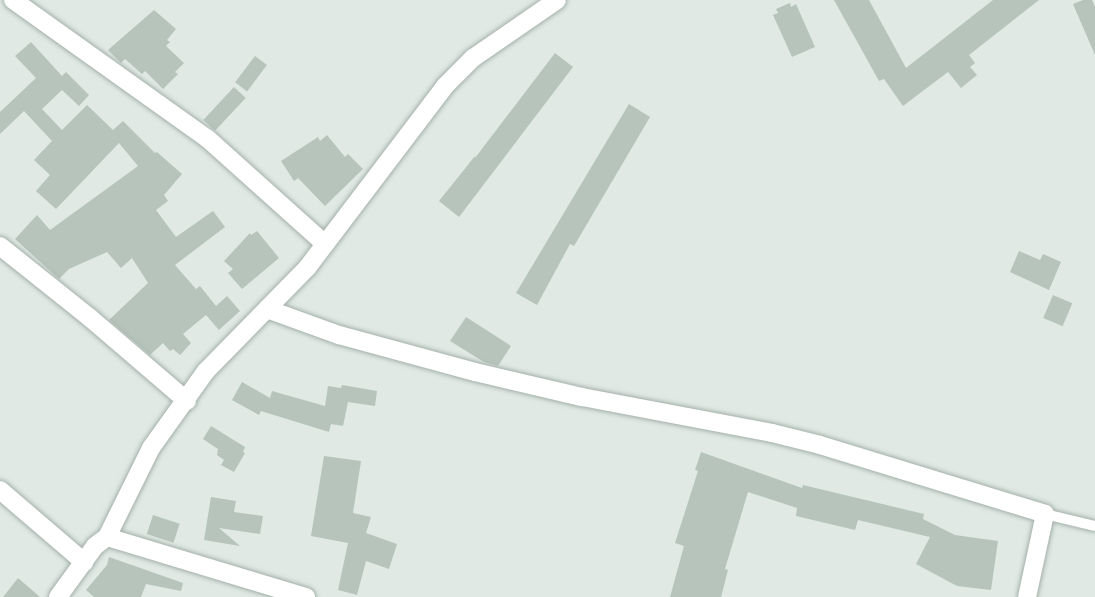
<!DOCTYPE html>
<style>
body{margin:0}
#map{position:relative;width:1095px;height:597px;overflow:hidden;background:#e0e9e4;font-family:Lato,sans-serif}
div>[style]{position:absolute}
.building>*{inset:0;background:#b6c4bc;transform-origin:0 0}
.roads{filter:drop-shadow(0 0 2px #a4b0aa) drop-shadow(0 0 2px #a4b0aa)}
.service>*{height:10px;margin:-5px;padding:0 5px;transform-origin:5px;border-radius:5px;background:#fff}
.minor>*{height:18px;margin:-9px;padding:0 9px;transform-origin:9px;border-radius:9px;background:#fff}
span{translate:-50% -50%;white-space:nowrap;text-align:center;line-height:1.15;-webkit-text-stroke:6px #f0f6f2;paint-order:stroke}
</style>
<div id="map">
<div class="building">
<i style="clip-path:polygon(834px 0,869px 0,906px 68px,993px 0,1039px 0,969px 55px,975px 63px,970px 67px,977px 75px,961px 88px,948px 72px,903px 106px,884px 79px,879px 81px)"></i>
<i style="clip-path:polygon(1083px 0,1092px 0,1095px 7px,1095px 55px,1073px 4px)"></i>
<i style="clip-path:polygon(790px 3px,791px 7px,796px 4px,815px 47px,792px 57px,773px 15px,778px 13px,776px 9px)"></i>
<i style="clip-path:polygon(154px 10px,176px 29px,167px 40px,170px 42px,166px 46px,184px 63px,175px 72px,178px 74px,163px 89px,145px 71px,142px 74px,125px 59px,121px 63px,108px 50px)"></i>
<i style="clip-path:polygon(31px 42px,62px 76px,66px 72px,89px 95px,79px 106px,62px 90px,42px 109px,62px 130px,87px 105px,113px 130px,123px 121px,155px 153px,157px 152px,182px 174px,164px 195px,168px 201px,156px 210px,176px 237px,213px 211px,225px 227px,175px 265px,196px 289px,200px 286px,216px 306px,227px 296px,240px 311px,219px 330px,206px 315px,183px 334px,191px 343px,180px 355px,173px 349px,170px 351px,163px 343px,150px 355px,109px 320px,148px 283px,132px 258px,121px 268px,107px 252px,69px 269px,59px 279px,15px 239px,37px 215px,50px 230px,138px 166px,119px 143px,56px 209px,36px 191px,50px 175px,34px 160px,52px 141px,24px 111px,0 134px,0 112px,36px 78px,15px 56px)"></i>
<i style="clip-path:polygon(555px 53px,573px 67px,459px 217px,439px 201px,475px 156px,475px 158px)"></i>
<i style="left:255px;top:56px;width:15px;height:33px;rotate:37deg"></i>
<i style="left:234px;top:87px;width:16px;height:45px;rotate:43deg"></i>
<i style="clip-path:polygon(629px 104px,650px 117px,574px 246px,570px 244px,537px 305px,516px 293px)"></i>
<i style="clip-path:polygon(327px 135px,345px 157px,348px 154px,363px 169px,325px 206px,298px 178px,294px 181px,281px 161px,318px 137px,320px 141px)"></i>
<i style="clip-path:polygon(257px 231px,279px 258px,242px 289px,228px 273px,233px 269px,224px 261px,250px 233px,251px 235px)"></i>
<i style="clip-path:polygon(1019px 251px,1040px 260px,1043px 254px,1061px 262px,1049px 290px,1010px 272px)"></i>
<i style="left:1053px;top:295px;width:21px;height:25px;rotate:23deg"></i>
<i style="clip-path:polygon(466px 317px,511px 346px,498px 366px,484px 362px,450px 341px)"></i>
<i style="clip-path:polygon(242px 382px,270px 398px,272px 391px,325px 406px,328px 386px,341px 388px,342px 385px,377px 391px,375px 406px,348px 402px,343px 426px,331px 424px,329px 432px,261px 411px,259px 415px,232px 400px)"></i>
<i style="clip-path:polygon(211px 426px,245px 447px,243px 452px,245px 453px,234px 472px,221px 465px,224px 460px,217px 455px,218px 449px,203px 439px)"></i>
<i style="clip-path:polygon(701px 452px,802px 488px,803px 485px,924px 514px,923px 519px,955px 535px,998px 541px,991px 590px,957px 586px,916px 564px,930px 537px,858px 520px,855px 530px,796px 516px,797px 508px,748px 492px,725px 569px,728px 570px,721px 597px,670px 597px,684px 546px,675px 543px,698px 471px,695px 470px)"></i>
<i style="clip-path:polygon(324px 456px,361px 461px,353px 513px,371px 517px,366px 533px,397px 544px,389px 569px,366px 561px,357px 595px,338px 590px,348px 543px,311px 536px)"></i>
<i style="clip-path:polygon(211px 497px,236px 501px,234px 512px,263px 516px,260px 534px,219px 528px,240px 546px,204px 540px)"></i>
<i style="left:153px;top:515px;width:28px;height:20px;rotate:18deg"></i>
<i style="clip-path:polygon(109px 557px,183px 583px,181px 591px,146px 584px,141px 597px,94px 597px,86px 590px,107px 565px)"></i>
<i style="clip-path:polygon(18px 578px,40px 597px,3px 597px)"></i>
</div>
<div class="roads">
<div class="service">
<i style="left:1045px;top:514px;width:51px;rotate:13.5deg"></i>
</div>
<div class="minor">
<i style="left:13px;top:0;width:239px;rotate:35.5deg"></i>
<i style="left:208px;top:139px;width:157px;rotate:41.9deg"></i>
<i style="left:0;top:246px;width:114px;rotate:38.6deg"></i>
<i style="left:89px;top:317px;width:129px;rotate:40.6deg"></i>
<i style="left:267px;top:309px;width:77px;rotate:19.9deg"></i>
<i style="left:339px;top:335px;width:141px;rotate:15.2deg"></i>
<i style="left:475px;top:372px;width:110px;rotate:13.2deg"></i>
<i style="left:582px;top:397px;width:193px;rotate:10.7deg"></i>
<i style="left:772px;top:433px;width:49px;rotate:14deg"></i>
<i style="left:820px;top:445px;width:235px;rotate:17deg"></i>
<i style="left:1045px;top:514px;width:85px;rotate:102.2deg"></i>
<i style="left:0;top:490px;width:111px;rotate:40.6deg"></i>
<i style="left:107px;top:537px;width:208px;rotate:16.8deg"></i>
<i style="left:58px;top:597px;width:63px;rotate:-54deg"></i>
<i style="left:95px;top:546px;width:15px;rotate:-37deg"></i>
<i style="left:107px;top:537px;width:99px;rotate:-63.7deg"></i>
<i style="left:151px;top:448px;width:95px;rotate:-54.5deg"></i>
<i style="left:206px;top:371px;width:144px;rotate:-45.6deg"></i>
<i style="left:307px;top:268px;width:228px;rotate:-52.8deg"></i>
<i style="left:445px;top:86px;width:40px;rotate:-45deg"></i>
<i style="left:473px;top:58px;width:102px;rotate:-34.6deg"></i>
</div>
</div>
</div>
